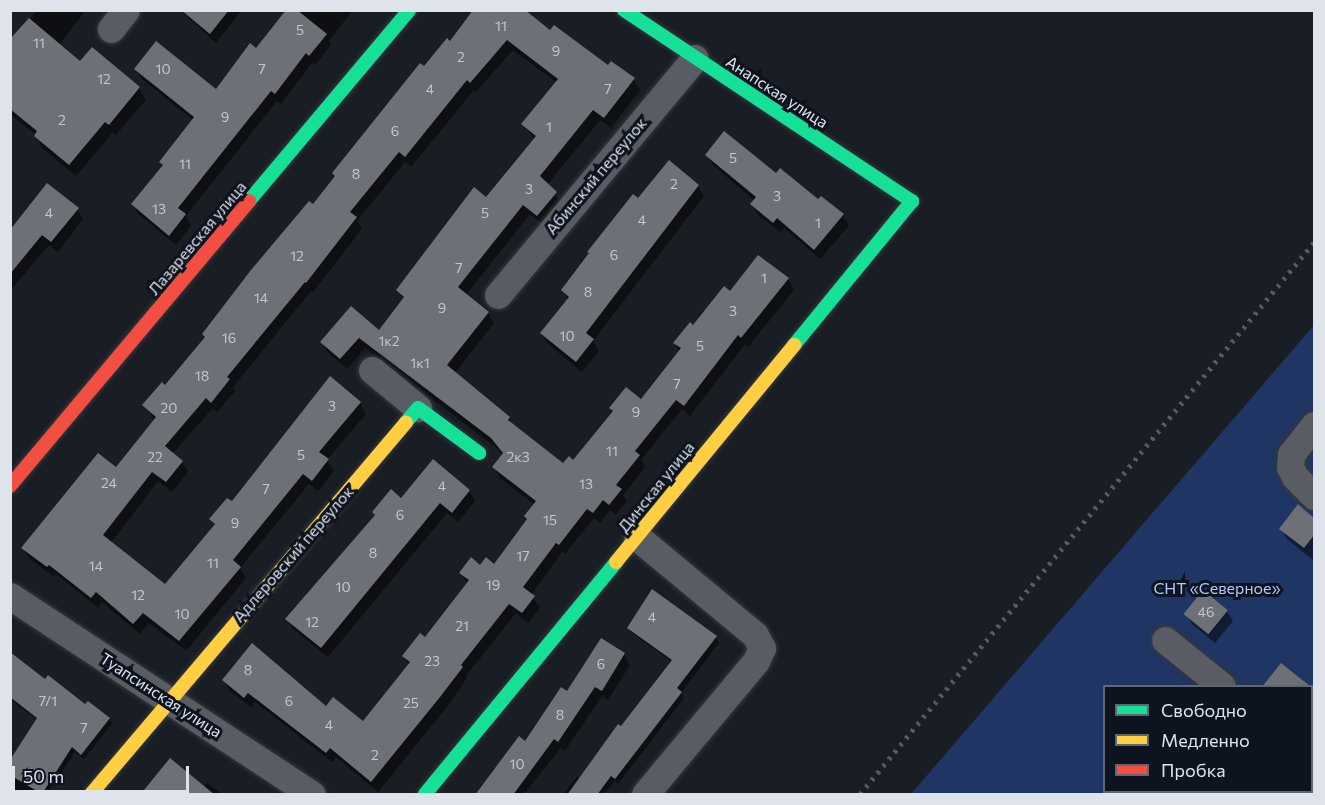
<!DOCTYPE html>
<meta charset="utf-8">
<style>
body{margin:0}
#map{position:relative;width:1325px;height:805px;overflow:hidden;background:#191d24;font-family:Commissioner,sans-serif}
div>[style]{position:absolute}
.green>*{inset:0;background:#1f3563}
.shadow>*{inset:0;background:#0007}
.building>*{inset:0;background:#6d7177;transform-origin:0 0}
.roads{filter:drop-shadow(0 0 2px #35383d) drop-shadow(0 0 2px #35383d)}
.street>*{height:27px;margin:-13.5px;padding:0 13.5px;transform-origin:13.5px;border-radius:13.5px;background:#595c62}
.fast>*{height:14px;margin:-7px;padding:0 7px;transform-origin:7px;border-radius:7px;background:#16e098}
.slow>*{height:14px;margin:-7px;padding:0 7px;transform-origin:7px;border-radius:7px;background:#ffcf43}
.jam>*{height:14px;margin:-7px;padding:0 7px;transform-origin:7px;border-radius:7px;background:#f24e42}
.rail>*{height:4.5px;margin-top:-2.25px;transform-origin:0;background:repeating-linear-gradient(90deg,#565960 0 3px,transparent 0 9px)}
span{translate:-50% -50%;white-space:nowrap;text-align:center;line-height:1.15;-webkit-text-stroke:6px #0d131f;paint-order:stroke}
.number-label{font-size:14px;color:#c2c6cf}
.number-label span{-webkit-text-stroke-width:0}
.street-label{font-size:16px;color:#dee3ec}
.park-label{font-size:16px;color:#adc9fd}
.frame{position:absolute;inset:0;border:12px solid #dee3ec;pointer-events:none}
.legend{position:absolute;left:1103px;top:685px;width:210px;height:108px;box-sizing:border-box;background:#0d131f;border:2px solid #616671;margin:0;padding:8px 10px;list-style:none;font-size:18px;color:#dee3ec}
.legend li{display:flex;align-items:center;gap:12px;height:30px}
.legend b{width:30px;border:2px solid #616671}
.scale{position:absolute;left:12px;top:766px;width:177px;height:27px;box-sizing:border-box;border:3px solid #dee3ec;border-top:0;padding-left:8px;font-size:18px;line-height:21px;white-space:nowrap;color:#dee3ec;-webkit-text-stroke:4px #0d131f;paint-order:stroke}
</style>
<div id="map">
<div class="green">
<i style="clip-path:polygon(evenodd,1314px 325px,1314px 794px,911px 794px,1314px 325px,1104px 686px,1312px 686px,1312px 792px,1104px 792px,1104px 686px)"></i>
</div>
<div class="shadow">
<i style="clip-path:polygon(37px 10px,86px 10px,59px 45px,80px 63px,139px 88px,146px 100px,116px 135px,113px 132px,76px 176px,42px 148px,36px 135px,10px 114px,10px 61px,14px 38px)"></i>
<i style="clip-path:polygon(180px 10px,242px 10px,216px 43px)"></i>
<i style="clip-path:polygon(288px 10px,353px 10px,329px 41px,331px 45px,315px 65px,312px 63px,281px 104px,277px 101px,186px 216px,191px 226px,176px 245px,139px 215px,133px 205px,163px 167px,161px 162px,193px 120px,142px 79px,136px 69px,216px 91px,256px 50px)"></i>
<i style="clip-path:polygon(551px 32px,608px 67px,633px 79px,640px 90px,611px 128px,600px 120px,547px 185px,562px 204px,544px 226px,530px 214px,466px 295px,488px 313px,494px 323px,455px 373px,509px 418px,513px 426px,564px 465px,573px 462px,613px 413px,611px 409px,641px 401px,680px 352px,675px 343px,730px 293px,788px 279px,794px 290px,748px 347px,745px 344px,690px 416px,682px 409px,641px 460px,645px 467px,623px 495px,627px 501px,616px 514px,610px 510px,600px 523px,594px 518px,565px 554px,562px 552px,531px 595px,540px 608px,528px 623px,516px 613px,466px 676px,467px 678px,446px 708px,378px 792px,336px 757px,332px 762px,255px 702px,251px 707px,230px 691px,224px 680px,327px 708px,363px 723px,409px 665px,404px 656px,425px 639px,467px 583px,461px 573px,480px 567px,494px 566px,528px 521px,525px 517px,535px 505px,500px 478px,494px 467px,503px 455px,498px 449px,365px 348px,347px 369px,328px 353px,322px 342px,380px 332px,404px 300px,398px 290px,486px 199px,535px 140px,523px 124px,557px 83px,513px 50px,476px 92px,474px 90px,411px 167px,405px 162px,357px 221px,362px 229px,313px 292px,311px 291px,233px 387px,235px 391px,217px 412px,213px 408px,172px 454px,182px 462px,188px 472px,172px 492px,158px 481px,111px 543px,165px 586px,215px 526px,211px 519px,232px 504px,330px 378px,360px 403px,366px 414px,327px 460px,334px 471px,318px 491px,309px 484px,240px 568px,246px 578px,186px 651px,149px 623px,140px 634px,102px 602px,98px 608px,56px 574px,54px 577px,29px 558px,23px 548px,116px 470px,155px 420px,144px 405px,165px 387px,424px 68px,450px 43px)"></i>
<i style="clip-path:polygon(707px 155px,818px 202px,843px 215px,849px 226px,820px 259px,784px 228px,780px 232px,758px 215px,752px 204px,755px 201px,713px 165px)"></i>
<i style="clip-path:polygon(698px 186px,704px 196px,593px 341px,599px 351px,582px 372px,547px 343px,541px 333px,568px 300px,563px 290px,638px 200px)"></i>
<i style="clip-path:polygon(77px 209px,83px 219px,58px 252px,49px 245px,10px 291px,10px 232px)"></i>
<i style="clip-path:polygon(469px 491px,475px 501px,458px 522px,447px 513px,328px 657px,293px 629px,287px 619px,401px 500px)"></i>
<i style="clip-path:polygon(1299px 507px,1314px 519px,1314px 561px,1287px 539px,1281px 529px)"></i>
<i style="clip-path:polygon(1227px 611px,1233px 621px,1215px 643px,1192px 624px,1186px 614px)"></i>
<i style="clip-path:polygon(628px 628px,716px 637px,719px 643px,681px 693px,684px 698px,618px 784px,615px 781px,604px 794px,563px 794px,577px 777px,580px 780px,672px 662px,632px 633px)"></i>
<i style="clip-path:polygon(624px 654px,630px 665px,608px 700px,602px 696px,565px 751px,561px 748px,524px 794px,477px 794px,568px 694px)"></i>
<i style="clip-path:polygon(10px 655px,45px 681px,109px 719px,112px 724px,84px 759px,75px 752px,47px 794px,10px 794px,10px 763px,38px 720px,10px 699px)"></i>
<i style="clip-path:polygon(207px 783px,222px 794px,142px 794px,204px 787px)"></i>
</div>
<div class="building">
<i style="clip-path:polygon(181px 10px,229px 10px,210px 34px)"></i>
<i style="clip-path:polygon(286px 10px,297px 10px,327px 34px,309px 56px,306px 53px,275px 94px,271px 91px,178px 208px,186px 214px,169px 236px,131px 204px,163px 165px,159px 162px,194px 117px,134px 69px,156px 41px,216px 89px,250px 43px,256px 48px)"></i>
<i style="clip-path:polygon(473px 10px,525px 10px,550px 30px,554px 25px,608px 65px,611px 61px,635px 78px,604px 118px,593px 110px,540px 176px,557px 192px,537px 216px,523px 205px,458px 287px,489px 312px,447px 365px,510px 417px,508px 420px,563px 463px,569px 456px,573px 460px,613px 411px,609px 408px,626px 387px,641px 399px,681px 348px,673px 343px,690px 322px,693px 325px,724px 286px,730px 291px,758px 255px,789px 278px,741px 338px,738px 335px,684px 406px,676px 400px,635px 451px,640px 455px,616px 485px,622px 489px,609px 505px,603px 500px,593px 513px,587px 509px,559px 545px,556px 543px,523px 587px,535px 596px,522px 613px,509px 604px,461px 665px,463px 667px,440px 697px,371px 782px,330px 748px,326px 753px,248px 693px,244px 698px,222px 680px,252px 643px,326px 706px,333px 697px,363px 721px,410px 662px,402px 656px,420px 633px,425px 637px,469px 580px,459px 573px,471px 557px,480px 565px,486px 557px,494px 564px,527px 519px,524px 516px,536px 501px,492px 467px,503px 453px,491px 438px,400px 369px,359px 338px,340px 359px,320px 342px,351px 306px,379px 330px,404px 297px,396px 290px,474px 187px,486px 197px,536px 136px,521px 124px,558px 79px,507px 40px,470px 83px,467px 80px,405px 157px,399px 152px,350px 212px,357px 217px,306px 283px,305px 282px,227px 377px,230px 379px,211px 403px,206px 398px,165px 446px,183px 461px,166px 482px,152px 472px,103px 535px,165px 584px,215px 524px,209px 519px,227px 498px,232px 501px,330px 376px,361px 402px,319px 452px,329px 459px,312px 481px,303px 474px,233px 560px,241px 567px,179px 641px,143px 613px,133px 624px,96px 592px,91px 598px,49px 565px,47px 567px,21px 548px,98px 453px,116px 467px,156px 417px,142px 405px,162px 382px,165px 385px,205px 337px,202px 334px,251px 270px,309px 201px,313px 204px,335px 176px,332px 173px,420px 63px,424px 66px,447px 38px,450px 41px)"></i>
<i style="clip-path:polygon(29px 18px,80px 61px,92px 47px,140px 87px,109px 125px,105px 122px,69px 165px,34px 136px,37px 131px,10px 109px,10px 39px)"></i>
<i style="clip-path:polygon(724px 131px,776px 173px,780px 168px,818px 199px,821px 196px,844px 214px,814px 250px,777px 218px,773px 223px,750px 204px,756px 197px,705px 155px)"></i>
<i style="clip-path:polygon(669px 160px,699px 185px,586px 333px,594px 339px,576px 362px,540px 333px,569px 297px,561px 290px,589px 253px,587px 252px,633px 194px,638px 198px)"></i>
<i style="clip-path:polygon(47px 183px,79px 208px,51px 242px,42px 235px,10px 274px,10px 230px)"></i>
<i style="clip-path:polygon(433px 459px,470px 490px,452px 513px,440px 503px,321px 648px,285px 619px,375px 515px,372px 512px,391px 489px,401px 498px)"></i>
<i style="clip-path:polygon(1298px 504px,1314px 518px,1314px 535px,1304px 548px,1279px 529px)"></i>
<i style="clip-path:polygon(652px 589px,717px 636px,677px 688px,682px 692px,615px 779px,611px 776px,597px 795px,567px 795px,618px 724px,621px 726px,672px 660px,627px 628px)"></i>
<i style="left:1203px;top:590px;width:32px;height:31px;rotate:39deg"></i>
<i style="clip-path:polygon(601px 638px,625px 653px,602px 691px,595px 687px,558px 742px,554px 739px,513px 795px,475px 795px,519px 736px,525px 741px,561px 687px,567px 691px)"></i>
<i style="clip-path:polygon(10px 652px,45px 679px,48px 675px,85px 704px,88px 701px,110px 718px,81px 755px,72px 747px,42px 794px,10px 775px,10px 760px,37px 718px,10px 697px)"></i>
<i style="clip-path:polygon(1281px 663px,1311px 687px,1262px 687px)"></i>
<i style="clip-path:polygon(170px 758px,215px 795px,140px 795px)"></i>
</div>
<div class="roads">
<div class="street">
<i style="left:111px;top:29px;width:24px;rotate:-52deg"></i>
<i style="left:498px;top:295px;width:308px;rotate:-50.3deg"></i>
<i style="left:372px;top:370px;width:60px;rotate:39.6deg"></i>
<i style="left:1314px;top:425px;width:37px;rotate:128deg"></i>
<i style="left:1291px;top:454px;width:13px;rotate:94deg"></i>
<i style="left:1290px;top:467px;width:11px;rotate:63deg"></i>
<i style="left:1295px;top:477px;width:27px;rotate:45deg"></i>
<i style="left:637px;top:537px;width:153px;rotate:39.7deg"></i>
<i style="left:755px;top:635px;width:15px;rotate:62deg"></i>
<i style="left:762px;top:648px;width:14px;rotate:115deg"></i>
<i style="left:756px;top:661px;width:173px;rotate:129.8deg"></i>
<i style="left:10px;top:596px;width:361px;rotate:33.3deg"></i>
<i style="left:1165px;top:640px;width:73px;rotate:38.9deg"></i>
<i style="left:1312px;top:760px;width:3px;rotate:45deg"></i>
</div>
<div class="fast">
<i style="left:624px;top:10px;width:346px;rotate:33.6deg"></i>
<i style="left:912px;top:201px;width:186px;rotate:129.3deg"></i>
<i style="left:249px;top:201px;width:249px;rotate:-50deg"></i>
<i style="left:406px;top:422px;width:18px;rotate:-49deg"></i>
<i style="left:418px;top:408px;width:76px;rotate:36.4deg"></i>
<i style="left:425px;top:794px;width:301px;rotate:-50.5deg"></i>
</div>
<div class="slow">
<i style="left:616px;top:562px;width:281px;rotate:-50.6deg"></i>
<i style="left:91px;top:794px;width:487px;rotate:-49.7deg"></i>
</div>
<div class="jam">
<i style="left:10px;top:486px;width:372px;rotate:-50deg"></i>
</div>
</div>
<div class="rail">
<i style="left:860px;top:794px;width:715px;rotate:-50.56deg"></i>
</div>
<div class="number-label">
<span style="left:501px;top:26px">11</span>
<span style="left:300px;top:30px">5</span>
<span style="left:39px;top:43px">11</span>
<span style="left:556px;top:51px">9</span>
<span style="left:461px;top:57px">2</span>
<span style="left:163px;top:69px">10</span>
<span style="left:262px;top:69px">7</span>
<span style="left:104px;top:79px">12</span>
<span style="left:430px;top:89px">4</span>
<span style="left:608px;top:89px">7</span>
<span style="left:225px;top:117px">9</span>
<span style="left:62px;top:120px">2</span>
<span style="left:549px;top:127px">1</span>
<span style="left:395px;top:131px">6</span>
<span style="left:733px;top:158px">5</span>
<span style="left:185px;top:164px">11</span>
<span style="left:356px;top:174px">8</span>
<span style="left:674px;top:184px">2</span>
<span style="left:529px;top:189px">3</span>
<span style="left:777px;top:196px">3</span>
<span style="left:159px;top:209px">13</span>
<span style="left:49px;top:213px">4</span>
<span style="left:485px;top:213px">5</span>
<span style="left:642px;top:220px">4</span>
<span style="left:818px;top:223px">1</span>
<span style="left:614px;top:255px">6</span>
<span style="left:297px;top:256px">12</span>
<span style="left:459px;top:268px">7</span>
<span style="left:764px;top:278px">1</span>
<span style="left:588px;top:292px">8</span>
<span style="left:261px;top:298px">14</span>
<span style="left:442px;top:308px">9</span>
<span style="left:733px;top:311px">3</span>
<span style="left:567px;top:336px">10</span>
<span style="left:229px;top:338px">16</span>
<span style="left:389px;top:341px">1к2</span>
<span style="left:700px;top:346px">5</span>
<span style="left:420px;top:363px">1к1</span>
<span style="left:202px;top:376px">18</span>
<span style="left:677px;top:384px">7</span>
<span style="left:332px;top:406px">3</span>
<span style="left:169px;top:408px">20</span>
<span style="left:636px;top:412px">9</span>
<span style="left:612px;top:451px">11</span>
<span style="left:301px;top:455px">5</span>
<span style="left:155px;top:457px">22</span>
<span style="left:518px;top:457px">2к3</span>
<span style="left:109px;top:483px">24</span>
<span style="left:586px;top:484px">13</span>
<span style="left:442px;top:486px">4</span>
<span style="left:266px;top:489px">7</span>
<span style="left:400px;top:515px">6</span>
<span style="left:550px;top:520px">15</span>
<span style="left:235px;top:523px">9</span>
<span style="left:373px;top:553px">8</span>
<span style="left:523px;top:556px">17</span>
<span style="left:213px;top:563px">11</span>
<span style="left:96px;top:566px">14</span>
<span style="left:493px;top:585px">19</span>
<span style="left:343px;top:587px">10</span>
<span style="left:138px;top:595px">12</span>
<span style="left:1206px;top:612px">46</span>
<span style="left:182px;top:614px">10</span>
<span style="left:652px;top:617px">4</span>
<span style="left:312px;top:622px">12</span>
<span style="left:462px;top:626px">21</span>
<span style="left:432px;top:661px">23</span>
<span style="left:601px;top:664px">6</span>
<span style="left:248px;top:670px">8</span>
<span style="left:48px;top:701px">7/1</span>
<span style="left:289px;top:701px">6</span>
<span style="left:411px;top:703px">25</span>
<span style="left:560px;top:715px">8</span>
<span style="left:329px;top:725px">4</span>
<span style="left:84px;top:728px">7</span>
<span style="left:375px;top:755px">2</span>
<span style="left:517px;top:764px">10</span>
</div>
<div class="street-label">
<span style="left:777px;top:92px;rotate:33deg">Анапская улица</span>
<span style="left:596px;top:176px;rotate:-50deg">Абинский переулок</span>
<span style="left:197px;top:238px;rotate:-50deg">Лазаревская улица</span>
<span style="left:656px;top:487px;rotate:-51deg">Динская улица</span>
<span style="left:293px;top:554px;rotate:-49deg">Адлеровский переулок</span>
<span style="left:161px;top:695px;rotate:33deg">Туапсинская улица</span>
</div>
<div class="park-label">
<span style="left:1217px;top:588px">СНТ «Северное»</span>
</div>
<div class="frame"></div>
<ul class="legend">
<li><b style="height:8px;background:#16e098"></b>Свободно</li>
<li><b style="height:8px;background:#ffcf43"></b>Медленно</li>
<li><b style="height:8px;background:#f24e42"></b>Пробка</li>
</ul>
<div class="scale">50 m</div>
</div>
